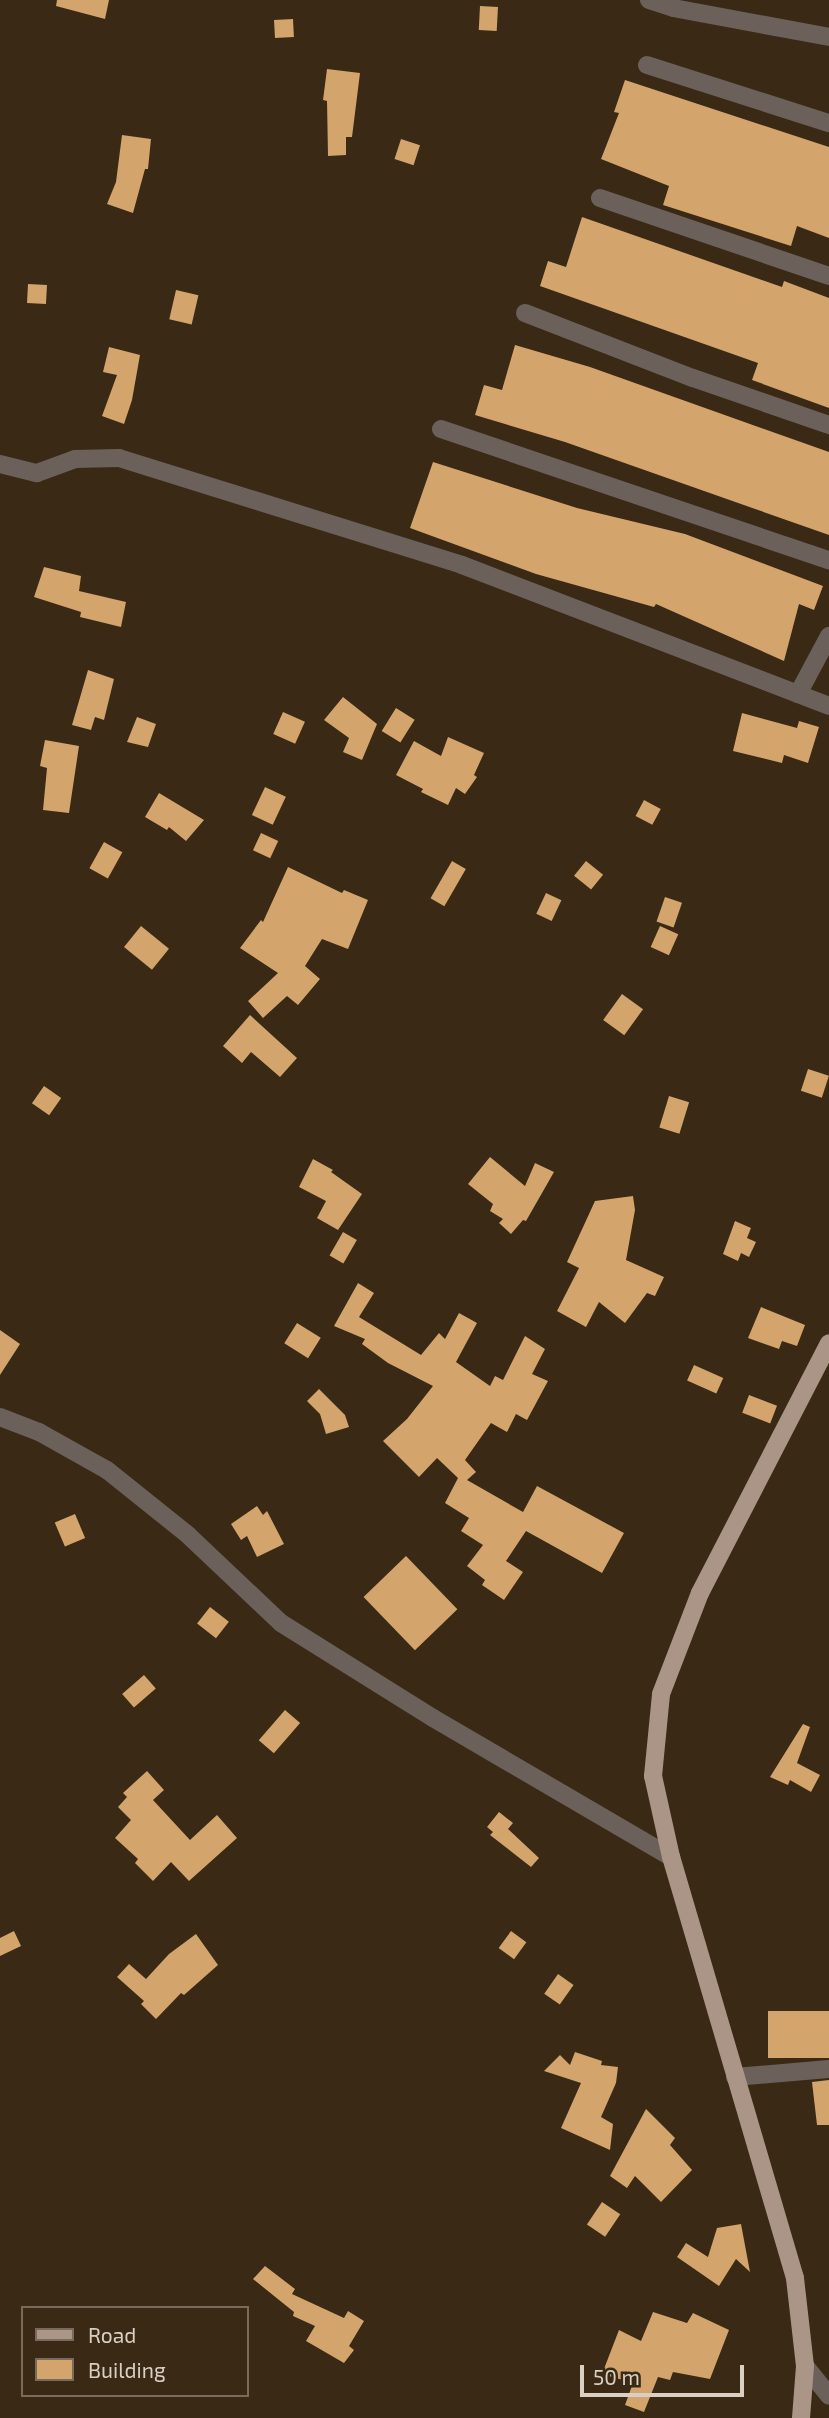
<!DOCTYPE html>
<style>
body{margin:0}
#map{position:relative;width:829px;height:2418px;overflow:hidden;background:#392915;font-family:"Exo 2",sans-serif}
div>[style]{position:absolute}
.building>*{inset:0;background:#d3a46b;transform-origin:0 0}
.minor>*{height:18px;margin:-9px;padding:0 9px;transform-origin:9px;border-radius:9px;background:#6c615a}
.major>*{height:18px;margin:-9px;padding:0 9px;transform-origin:9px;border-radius:9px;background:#ab9586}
span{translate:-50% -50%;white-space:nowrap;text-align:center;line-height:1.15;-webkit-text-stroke:7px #392915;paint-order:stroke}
.legend{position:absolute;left:21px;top:2306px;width:228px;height:91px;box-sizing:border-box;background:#392915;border:2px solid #796b5b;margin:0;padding:9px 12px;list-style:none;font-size:21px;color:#d9cfc3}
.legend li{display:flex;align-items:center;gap:14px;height:35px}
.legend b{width:35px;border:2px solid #796b5b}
.scale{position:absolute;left:580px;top:2365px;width:164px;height:32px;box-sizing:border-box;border:4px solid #d9cfc3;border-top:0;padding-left:9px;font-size:21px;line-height:24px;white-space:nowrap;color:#d9cfc3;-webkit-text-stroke:5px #392915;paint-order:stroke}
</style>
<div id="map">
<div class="building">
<i style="clip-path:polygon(57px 0,109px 0,105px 19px,56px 6px)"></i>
<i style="left:480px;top:6px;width:18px;height:24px;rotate:3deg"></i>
<i style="left:293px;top:19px;width:18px;height:19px;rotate:87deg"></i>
<i style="clip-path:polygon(327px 69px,360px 73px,352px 137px,346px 137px,346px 155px,328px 156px,327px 101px,323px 100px)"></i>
<i style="clip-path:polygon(625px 80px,829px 147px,829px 238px,797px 226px,791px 246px,663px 205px,669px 186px,601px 159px,619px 113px,614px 112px)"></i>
<i style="clip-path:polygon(122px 135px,151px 139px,148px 169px,145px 169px,133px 213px,107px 204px,116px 182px)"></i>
<i style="left:401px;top:139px;width:20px;height:21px;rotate:18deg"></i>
<i style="clip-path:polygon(582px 217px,782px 287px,784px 281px,829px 298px,829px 408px,752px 380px,758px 363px,540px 286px,548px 261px,566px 267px)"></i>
<i style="left:28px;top:284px;width:19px;height:19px;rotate:3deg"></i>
<i style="left:176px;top:290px;width:23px;height:30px;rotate:13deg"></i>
<i style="clip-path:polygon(515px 345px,590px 367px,829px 452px,829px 535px,565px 442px,475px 415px,484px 385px,502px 390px)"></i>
<i style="clip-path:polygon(109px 347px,140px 355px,132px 400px,124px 424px,102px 416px,117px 375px,103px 372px)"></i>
<i style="clip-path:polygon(433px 462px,577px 508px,685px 534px,823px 586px,814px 610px,799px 604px,784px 661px,656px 604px,654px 607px,536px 574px,410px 528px)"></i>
<i style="clip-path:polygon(44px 567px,81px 576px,79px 591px,126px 602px,121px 627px,80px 617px,81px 612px,34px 597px)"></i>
<i style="clip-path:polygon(88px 670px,114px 679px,104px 720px,95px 717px,91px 730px,72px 725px)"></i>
<i style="clip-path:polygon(343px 697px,377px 724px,362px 760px,343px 752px,349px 738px,324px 720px)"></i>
<i style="left:396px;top:708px;width:22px;height:27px;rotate:32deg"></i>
<i style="left:283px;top:712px;width:24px;height:24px;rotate:24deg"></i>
<i style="clip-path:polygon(742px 713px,797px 728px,799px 721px,819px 727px,808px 763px,784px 755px,782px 763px,733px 751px)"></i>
<i style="clip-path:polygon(137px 717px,156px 724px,148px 747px,127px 742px)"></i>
<i style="clip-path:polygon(448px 737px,484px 753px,474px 775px,477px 777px,465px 794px,456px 788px,448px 805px,421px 792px,423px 789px,396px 775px,414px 741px,441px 756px)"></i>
<i style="clip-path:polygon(45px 740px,79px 746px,69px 813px,43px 810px,47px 768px,40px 766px)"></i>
<i style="left:265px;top:787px;width:23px;height:31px;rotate:25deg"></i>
<i style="clip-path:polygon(159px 793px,204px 820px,186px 841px,169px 827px,167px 830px,145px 817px)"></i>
<i style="left:644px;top:800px;width:19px;height:18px;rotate:28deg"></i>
<i style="left:261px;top:833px;width:19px;height:19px;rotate:25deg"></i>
<i style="left:104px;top:842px;width:21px;height:30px;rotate:29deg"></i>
<i style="left:452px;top:861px;width:16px;height:43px;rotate:30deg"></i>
<i style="left:586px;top:861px;width:22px;height:19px;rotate:39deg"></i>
<i style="clip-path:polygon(288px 867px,342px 893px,344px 890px,368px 900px,348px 949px,322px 939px,305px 966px,320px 979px,298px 1005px,287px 996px,263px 1018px,248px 1001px,278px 973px,240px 948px,261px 920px,263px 922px)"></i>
<i style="left:546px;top:893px;width:17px;height:23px;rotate:25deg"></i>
<i style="left:665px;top:897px;width:18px;height:26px;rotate:19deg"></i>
<i style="left:141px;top:926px;width:36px;height:27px;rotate:39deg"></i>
<i style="left:660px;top:926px;width:20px;height:23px;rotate:24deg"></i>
<i style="left:622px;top:994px;width:26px;height:32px;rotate:36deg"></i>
<i style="clip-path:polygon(250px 1015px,297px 1058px,280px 1077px,251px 1052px,242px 1063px,223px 1046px)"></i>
<i style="left:808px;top:1069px;width:22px;height:23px;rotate:18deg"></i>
<i style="left:44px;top:1086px;width:21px;height:21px;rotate:35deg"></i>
<i style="left:669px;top:1096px;width:21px;height:33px;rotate:17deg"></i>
<i style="clip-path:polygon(490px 1157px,525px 1186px,535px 1163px,554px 1172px,526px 1221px,523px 1220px,511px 1234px,499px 1223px,503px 1219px,490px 1211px,493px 1204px,468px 1184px)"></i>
<i style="clip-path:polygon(313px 1159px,333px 1170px,331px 1172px,362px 1194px,338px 1230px,317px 1218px,326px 1201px,299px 1187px)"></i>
<i style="clip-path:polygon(633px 1196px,635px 1210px,626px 1260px,664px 1277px,655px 1296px,647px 1293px,625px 1323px,599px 1302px,586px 1327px,557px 1311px,579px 1268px,567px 1262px,595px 1201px)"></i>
<i style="clip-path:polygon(735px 1221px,751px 1228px,747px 1238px,756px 1242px,749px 1257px,741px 1253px,738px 1261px,723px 1254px)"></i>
<i style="left:343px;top:1232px;width:16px;height:27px;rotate:30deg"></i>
<i style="clip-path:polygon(358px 1283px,374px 1293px,359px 1317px,421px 1355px,439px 1333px,445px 1339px,459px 1313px,477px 1323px,456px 1362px,490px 1386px,495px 1376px,503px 1380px,525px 1336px,545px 1349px,532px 1374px,548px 1381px,527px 1420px,516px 1414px,507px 1432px,491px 1423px,465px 1460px,476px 1472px,467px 1480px,523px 1512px,537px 1486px,624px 1533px,602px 1573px,526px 1531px,506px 1561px,523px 1572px,504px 1600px,482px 1585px,485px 1580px,467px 1566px,483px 1545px,461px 1531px,469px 1518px,445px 1503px,458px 1478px,437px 1458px,419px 1477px,383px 1441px,407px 1419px,433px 1386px,388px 1363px,362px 1344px,365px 1339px,334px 1326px)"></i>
<i style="clip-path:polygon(761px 1307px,805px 1325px,797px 1346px,782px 1341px,779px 1349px,748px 1338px)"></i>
<i style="left:297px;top:1323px;width:28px;height:24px;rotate:32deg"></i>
<i style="clip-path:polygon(0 1330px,20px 1344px,0 1375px)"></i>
<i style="left:694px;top:1365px;width:32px;height:17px;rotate:24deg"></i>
<i style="clip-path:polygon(319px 1389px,345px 1415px,349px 1427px,326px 1434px,320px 1414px,307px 1401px)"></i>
<i style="left:749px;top:1395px;width:30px;height:19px;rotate:21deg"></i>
<i style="clip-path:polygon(257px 1506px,263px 1515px,267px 1511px,284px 1544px,257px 1557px,247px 1536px,241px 1540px,231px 1524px)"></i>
<i style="left:75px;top:1514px;width:26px;height:22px;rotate:67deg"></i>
<i style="left:406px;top:1556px;width:74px;height:59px;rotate:46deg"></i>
<i style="left:210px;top:1607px;width:24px;height:21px;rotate:38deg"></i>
<i style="left:144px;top:1675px;width:18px;height:29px;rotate:49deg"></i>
<i style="left:285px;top:1710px;width:20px;height:40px;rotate:41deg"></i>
<i style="clip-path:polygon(803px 1724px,810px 1727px,797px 1763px,820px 1775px,811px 1792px,790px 1780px,788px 1785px,770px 1777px)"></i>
<i style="clip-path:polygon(147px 1771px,164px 1790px,153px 1800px,190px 1840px,217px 1815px,237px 1838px,189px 1881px,171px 1862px,153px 1881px,135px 1863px,138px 1859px,115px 1838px,131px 1820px,118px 1807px,127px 1797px,123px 1793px)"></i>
<i style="clip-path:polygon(499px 1812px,513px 1823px,508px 1829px,539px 1858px,531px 1867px,490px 1835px,493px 1832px,487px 1827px)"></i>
<i style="clip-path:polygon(14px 1931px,21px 1946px,0 1956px,0 1938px)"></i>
<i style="left:511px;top:1931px;width:19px;height:21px;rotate:36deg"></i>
<i style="clip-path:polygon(196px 1934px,218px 1965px,184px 1995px,181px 1993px,156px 2019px,141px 2004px,144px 2001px,117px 1977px,129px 1964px,146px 1979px,169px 1954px)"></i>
<i style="left:558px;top:1974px;width:19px;height:24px;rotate:35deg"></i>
<i style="left:829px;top:2011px;width:47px;height:61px;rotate:90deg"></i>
<i style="clip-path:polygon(575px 2052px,602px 2061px,601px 2065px,618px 2067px,616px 2083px,601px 2117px,613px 2124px,610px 2150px,561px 2128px,581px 2083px,544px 2071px,560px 2055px,570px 2065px)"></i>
<i style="clip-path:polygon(829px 2080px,829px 2125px,817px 2125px,812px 2082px)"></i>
<i style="clip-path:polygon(646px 2109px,675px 2138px,670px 2145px,692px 2170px,661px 2202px,635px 2176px,627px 2188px,610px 2176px)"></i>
<i style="left:602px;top:2202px;width:22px;height:27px;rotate:34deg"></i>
<i style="clip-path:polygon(741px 2224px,750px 2272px,736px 2259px,719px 2286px,677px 2257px,686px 2243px,708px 2257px,717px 2228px)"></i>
<i style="clip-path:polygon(265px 2266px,295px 2289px,292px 2294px,344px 2318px,348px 2311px,364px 2321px,349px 2346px,354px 2350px,344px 2363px,306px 2341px,315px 2326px,293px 2316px,294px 2312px,253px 2279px)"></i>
<i style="clip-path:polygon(653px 2312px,687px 2323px,693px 2313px,729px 2330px,710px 2379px,673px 2372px,670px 2380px,658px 2377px,644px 2412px,625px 2405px,633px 2383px,602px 2374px,619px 2330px,641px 2341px)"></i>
</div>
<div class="minor">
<i style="left:649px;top:0;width:25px;rotate:18deg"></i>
<i style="left:673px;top:8px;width:159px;rotate:10.5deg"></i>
<i style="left:647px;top:65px;width:191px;rotate:17.7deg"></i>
<i style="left:600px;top:198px;width:242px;rotate:18.8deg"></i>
<i style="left:525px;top:313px;width:180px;rotate:21.2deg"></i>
<i style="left:693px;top:378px;width:144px;rotate:19.1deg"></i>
<i style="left:441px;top:429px;width:410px;rotate:18.7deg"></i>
<i style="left:0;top:464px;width:38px;rotate:14deg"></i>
<i style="left:37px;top:473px;width:40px;rotate:-20.2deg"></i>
<i style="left:75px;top:459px;width:44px;rotate:-1.3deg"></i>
<i style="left:119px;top:458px;width:359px;rotate:17.3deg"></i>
<i style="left:462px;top:565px;width:393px;rotate:21deg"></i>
<i style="left:798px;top:694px;width:66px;rotate:-61.9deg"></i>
<i style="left:0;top:1417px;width:42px;rotate:21deg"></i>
<i style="left:39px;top:1432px;width:78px;rotate:29.2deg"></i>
<i style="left:107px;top:1470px;width:104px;rotate:38.7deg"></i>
<i style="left:188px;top:1535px;width:128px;rotate:43.4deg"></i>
<i style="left:281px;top:1623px;width:179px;rotate:32deg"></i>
<i style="left:433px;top:1718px;width:276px;rotate:30.3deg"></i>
<i style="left:735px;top:2077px;width:94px;rotate:-4.9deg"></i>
<i style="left:805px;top:2366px;width:38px;rotate:51deg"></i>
</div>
<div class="major">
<i style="left:801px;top:2418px;width:52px;rotate:-85.6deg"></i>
<i style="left:805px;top:2366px;width:89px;rotate:-96.5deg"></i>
<i style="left:795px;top:2278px;width:439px;rotate:-106.4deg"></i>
<i style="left:671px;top:1857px;width:83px;rotate:-102.5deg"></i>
<i style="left:653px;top:1776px;width:82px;rotate:-84.4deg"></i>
<i style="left:661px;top:1694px;width:108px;rotate:-68.9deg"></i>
<i style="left:700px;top:1593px;width:281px;rotate:-62.7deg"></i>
</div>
<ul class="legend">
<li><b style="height:9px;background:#ab9586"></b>Road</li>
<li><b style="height:19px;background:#d3a46b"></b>Building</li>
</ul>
<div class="scale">50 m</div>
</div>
